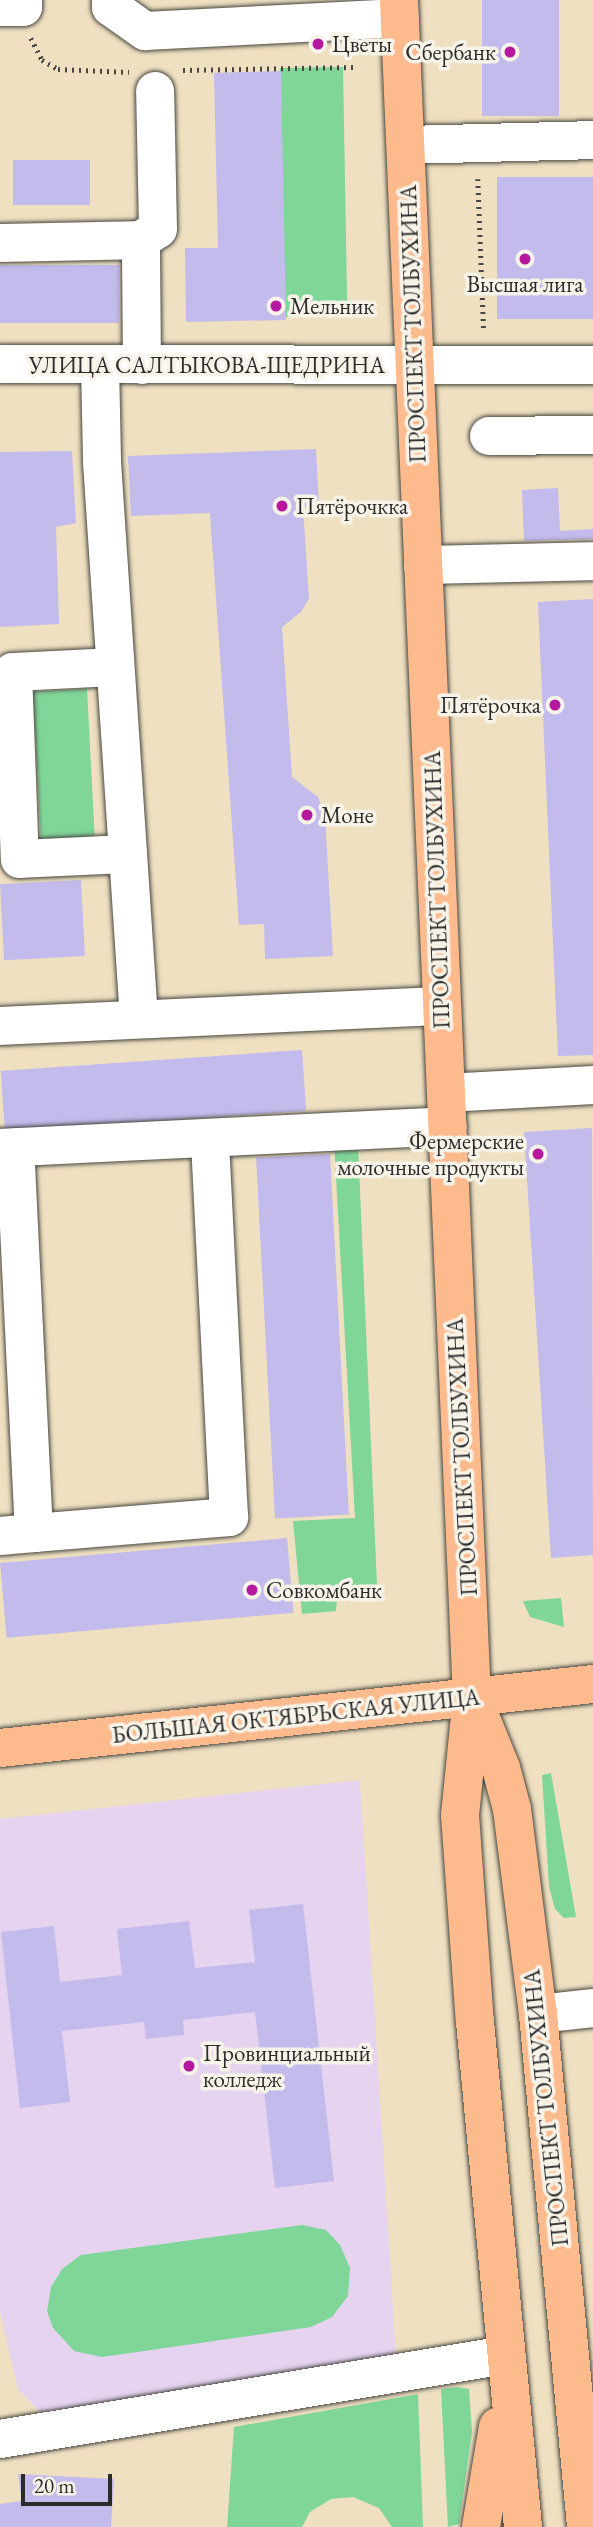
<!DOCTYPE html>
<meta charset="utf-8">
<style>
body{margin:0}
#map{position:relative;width:593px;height:2527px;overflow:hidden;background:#eee0c0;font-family:"EB Garamond",serif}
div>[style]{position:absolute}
.built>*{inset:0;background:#e5d3f0}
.green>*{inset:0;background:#80d699;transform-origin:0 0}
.building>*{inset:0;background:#c2bbec;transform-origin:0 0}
.path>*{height:4.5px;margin-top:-2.25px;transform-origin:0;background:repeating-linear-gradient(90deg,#484641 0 2px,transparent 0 7px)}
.roads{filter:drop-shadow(0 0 2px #484641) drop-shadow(0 0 2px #484641)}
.minor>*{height:38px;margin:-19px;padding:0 19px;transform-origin:19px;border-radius:19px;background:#fff}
.major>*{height:38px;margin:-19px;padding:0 19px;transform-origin:19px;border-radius:19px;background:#fcba8d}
.dots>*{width:19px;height:19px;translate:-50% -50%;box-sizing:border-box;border:4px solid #f7f3e8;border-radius:50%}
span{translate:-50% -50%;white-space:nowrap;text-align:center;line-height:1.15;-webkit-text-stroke:7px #f7f3e8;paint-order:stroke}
.poi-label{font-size:23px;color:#2b2b2b}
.left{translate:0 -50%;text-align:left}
.right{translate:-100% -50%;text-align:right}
.street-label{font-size:23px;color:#2b2b2b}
.scale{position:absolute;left:21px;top:2474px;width:91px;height:32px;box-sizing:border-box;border:4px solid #2b2b2b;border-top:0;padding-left:9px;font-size:21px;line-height:24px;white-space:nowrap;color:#2b2b2b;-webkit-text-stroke:5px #f7f3e8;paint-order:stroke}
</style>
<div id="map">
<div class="built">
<i style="clip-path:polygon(360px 1780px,396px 2355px,42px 2414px,18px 2389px,0 2312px,0 1819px)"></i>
</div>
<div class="green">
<i style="left:343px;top:67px;width:249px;height:63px;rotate:89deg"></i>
<i style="left:87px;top:689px;width:148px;height:54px;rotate:87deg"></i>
<i style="clip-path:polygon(334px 1141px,358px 1144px,377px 1585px,338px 1589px,336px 1611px,302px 1614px,293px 1521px,355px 1518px)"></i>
<i style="clip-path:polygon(561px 1598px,564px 1627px,530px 1617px,523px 1601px)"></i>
<i style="clip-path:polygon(551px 1773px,576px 1917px,564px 1918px,555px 1909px,549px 1887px,542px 1775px)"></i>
<i style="clip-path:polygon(302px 2225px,326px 2230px,340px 2245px,350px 2268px,348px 2296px,332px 2317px,311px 2327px,102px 2357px,74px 2351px,53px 2328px,47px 2311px,51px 2287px,62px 2269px,81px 2255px)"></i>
<i style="clip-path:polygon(457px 2387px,469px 2389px,472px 2432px,459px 2524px,448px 2527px,441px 2389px)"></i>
<i style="clip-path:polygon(418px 2394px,423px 2527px,392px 2527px,379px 2508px,353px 2497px,331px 2499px,310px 2512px,302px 2527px,227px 2527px,234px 2427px)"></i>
</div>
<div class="building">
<i style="left:482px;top:0;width:77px;height:116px"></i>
<i style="clip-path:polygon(281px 71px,286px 320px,186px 322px,185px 248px,218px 248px,214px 73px)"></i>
<i style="left:13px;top:160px;width:77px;height:45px"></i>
<i style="left:593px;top:177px;width:142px;height:96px;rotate:90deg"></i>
<i style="left:0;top:265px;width:119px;height:58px"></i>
<i style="clip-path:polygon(316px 449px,319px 506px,303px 507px,309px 598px,301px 612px,282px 627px,292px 777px,318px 797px,325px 816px,333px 956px,265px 959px,264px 924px,239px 925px,210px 513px,131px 516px,128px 456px)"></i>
<i style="clip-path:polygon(72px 451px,76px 523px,56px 527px,59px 624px,0 627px,0 452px)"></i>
<i style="clip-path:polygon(558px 488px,560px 531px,593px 529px,593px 539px,524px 541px,522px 490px)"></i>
<i style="clip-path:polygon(593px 599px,593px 1055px,558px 1056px,538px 602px)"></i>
<i style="left:81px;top:880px;width:76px;height:81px;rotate:87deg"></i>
<i style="left:302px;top:1050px;width:61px;height:302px;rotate:86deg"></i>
<i style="clip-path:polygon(592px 1128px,593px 1555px,551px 1558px,524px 1132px)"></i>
<i style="left:330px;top:1154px;width:361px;height:74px;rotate:87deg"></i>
<i style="left:287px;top:1538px;width:75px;height:288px;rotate:85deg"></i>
<i style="clip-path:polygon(303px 1904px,334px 2181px,275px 2188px,255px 2012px,183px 2020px,184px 2035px,146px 2039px,144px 2022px,62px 2031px,70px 2102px,20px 2108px,1px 1932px,54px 1926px,60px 1982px,122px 1975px,117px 1929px,189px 1921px,195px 1968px,255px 1962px,249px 1910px)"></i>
<i style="clip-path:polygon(18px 2474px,114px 2479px,111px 2527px,0 2527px,0 2504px,22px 2501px)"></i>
</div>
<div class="path">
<i style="left:31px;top:38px;width:25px;rotate:63deg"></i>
<i style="left:42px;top:60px;width:18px;rotate:29deg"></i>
<i style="left:58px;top:69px;width:71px;rotate:2.4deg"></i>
<i style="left:183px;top:70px;width:171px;rotate:-1deg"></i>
<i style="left:478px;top:179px;width:153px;rotate:87.8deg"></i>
</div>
<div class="roads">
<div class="minor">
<i style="left:111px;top:0;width:7px;rotate:90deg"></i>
<i style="left:111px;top:7px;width:42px;rotate:35.2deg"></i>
<i style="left:145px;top:31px;width:255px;rotate:-2.9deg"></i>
<i style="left:0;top:7px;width:23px"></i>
<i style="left:23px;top:7px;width:7px;rotate:-90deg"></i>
<i style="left:406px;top:145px;width:187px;rotate:-1.5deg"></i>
<i style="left:0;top:243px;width:141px;rotate:-1.2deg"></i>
<i style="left:0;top:364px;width:593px;rotate:0.1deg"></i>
<i style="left:100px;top:364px;width:98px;rotate:88.8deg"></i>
<i style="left:102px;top:462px;width:558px;rotate:86.2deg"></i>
<i style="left:142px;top:365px;width:125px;rotate:-90.5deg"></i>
<i style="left:141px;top:240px;width:20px;rotate:-33deg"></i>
<i style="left:158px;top:229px;width:138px;rotate:-91.2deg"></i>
<i style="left:489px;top:436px;width:104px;rotate:-0.6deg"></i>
<i style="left:423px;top:565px;width:170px;rotate:-1.3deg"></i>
<i style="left:115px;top:667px;width:102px;rotate:177.2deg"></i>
<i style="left:13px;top:672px;width:187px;rotate:87.9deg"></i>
<i style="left:20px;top:859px;width:108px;rotate:-2.7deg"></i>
<i style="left:0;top:1026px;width:442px;rotate:-2.6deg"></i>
<i style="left:446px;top:1093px;width:147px;rotate:-3.1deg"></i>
<i style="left:0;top:1148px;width:448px;rotate:-2.8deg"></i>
<i style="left:34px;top:1533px;width:196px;rotate:-4.7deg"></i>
<i style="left:229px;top:1517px;width:379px;rotate:-92.9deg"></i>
<i style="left:0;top:1536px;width:34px;rotate:-5deg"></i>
<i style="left:34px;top:1533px;width:386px;rotate:-92.8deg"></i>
<i style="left:538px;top:2014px;width:55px;rotate:-6.2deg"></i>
<i style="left:0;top:2439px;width:513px;rotate:-9.43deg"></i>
</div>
<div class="major">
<i style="left:399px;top:0;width:1699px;rotate:87.54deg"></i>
<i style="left:472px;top:1697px;width:119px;rotate:95.8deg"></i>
<i style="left:460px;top:1815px;width:208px;rotate:85.9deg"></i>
<i style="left:475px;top:2022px;width:507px;rotate:84.57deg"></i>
<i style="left:473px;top:1699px;width:74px;rotate:67.9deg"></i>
<i style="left:501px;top:1768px;width:42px;rotate:75deg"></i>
<i style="left:512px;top:1809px;width:207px;rotate:82.8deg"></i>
<i style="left:538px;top:2014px;width:515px;rotate:84.65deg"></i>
<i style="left:0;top:1748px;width:596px;rotate:-6.16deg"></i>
<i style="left:481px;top:2527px;width:102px;rotate:-80.4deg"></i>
</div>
</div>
<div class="dots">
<i style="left:318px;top:44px;background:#b5179e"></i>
<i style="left:510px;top:52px;background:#b5179e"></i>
<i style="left:525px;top:259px;background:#b5179e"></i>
<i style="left:276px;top:306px;background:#b5179e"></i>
<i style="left:282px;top:506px;background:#b5179e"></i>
<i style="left:555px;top:705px;background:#b5179e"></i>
<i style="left:307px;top:815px;background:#b5179e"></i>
<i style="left:538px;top:1154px;background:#b5179e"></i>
<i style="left:252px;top:1590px;background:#b5179e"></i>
<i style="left:189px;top:2066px;background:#b5179e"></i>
</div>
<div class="poi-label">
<span class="left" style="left:332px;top:44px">Цветы</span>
<span class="right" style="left:496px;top:52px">Сбербанк</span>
<span style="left:525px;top:284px">Высшая лига</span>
<span class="left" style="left:290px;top:306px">Мельник</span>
<span class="left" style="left:296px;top:506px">Пятёрочкка</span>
<span class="right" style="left:541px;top:705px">Пятёрочка</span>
<span class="left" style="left:321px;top:815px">Моне</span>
<span class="right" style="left:524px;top:1154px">Фермерские<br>молочные продукты</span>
<span class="left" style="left:266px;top:1590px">Совкомбанк</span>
<span class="left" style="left:203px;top:2066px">Провинциальный<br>колледж</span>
</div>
<div class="street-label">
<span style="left:413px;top:324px;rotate:-92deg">ПРОСПЕКТ ТОЛБУХИНА</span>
<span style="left:207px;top:365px">УЛИЦА САЛТЫКОВА-ЩЕДРИНА</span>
<span style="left:437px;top:890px;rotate:-92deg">ПРОСПЕКТ ТОЛБУХИНА</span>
<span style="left:462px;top:1457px;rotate:-93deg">ПРОСПЕКТ ТОЛБУХИНА</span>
<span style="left:296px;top:1716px;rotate:-6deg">БОЛЬШАЯ ОКТЯБРЬСКАЯ УЛИЦА</span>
<span style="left:546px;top:2108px;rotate:-96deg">ПРОСПЕКТ ТОЛБУХИНА</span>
</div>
<div class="scale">20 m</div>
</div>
